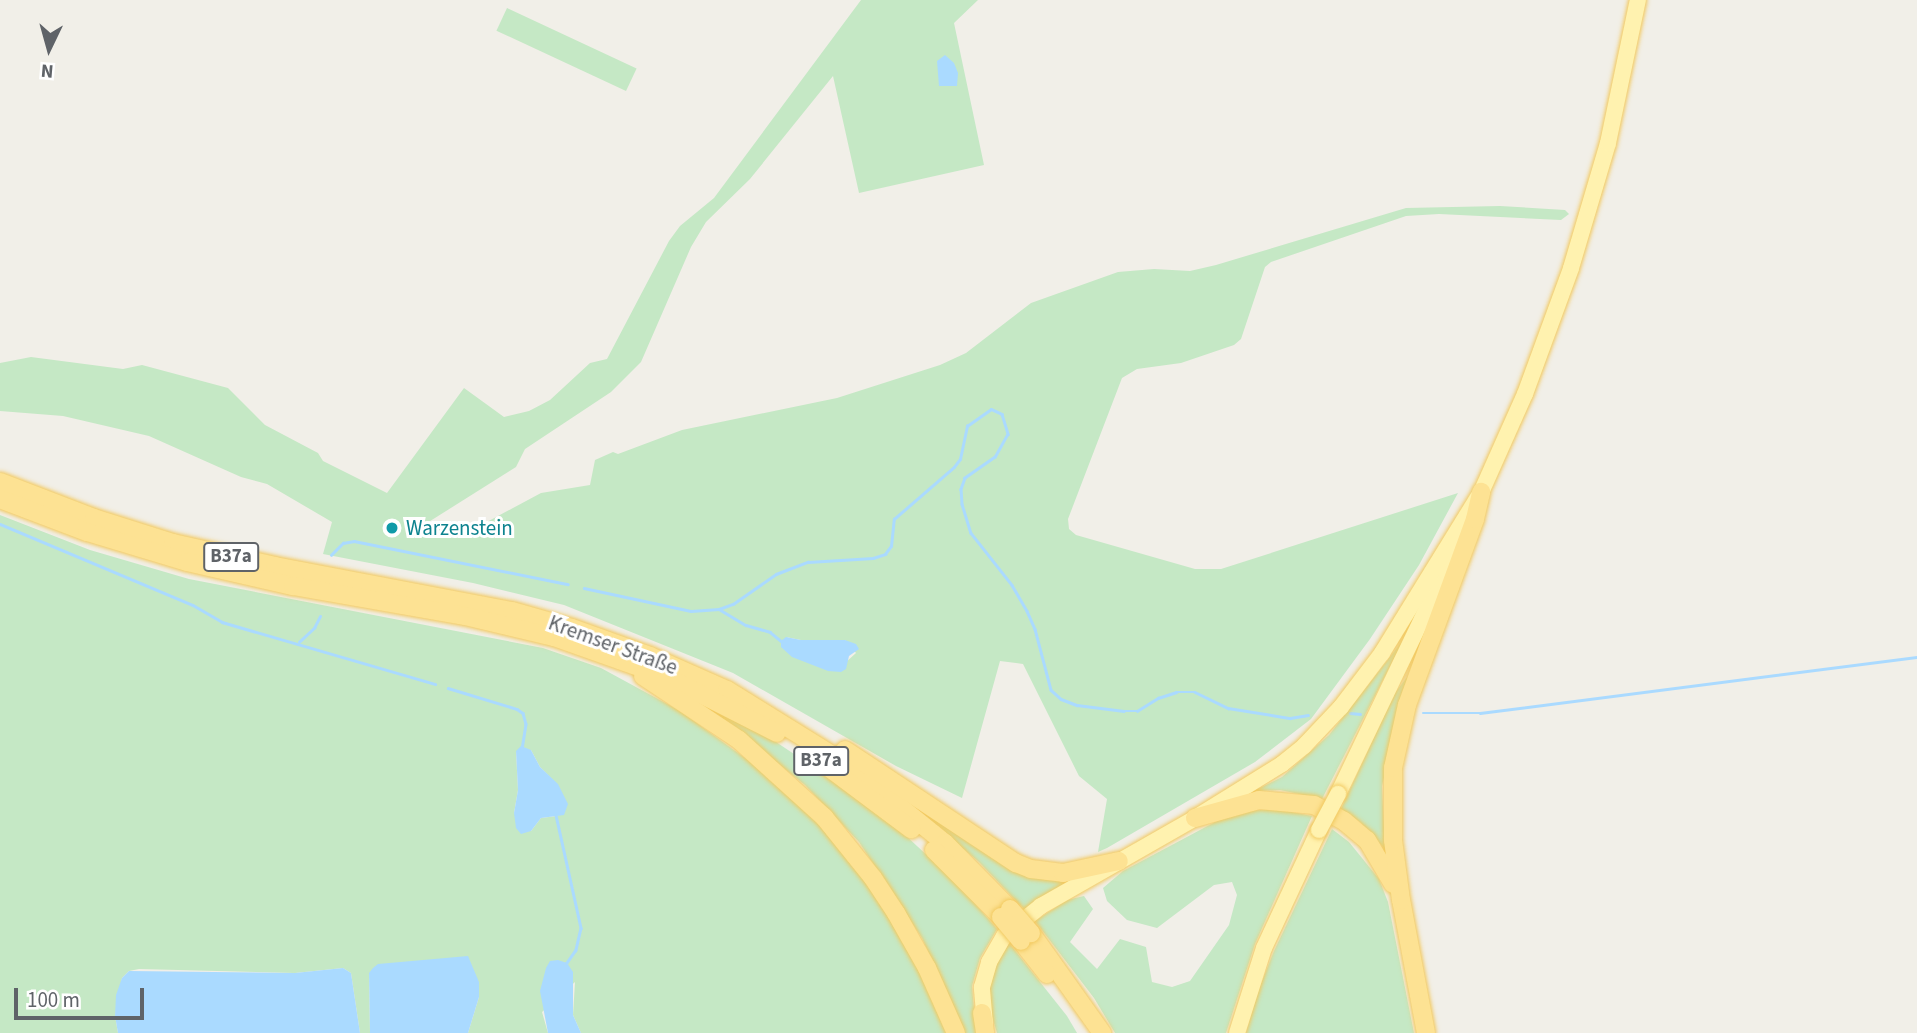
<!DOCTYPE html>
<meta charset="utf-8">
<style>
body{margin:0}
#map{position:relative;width:1917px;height:1033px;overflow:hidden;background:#f1efe8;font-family:"Source Sans 3",sans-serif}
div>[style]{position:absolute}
.green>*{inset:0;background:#c5e8c5;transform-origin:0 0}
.water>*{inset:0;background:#aadaff}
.stream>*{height:2.5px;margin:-1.25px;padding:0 1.25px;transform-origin:1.25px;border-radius:1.25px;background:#aadaff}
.roads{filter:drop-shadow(0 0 2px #f2c960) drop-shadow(0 0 2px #f2c960)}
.major>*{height:16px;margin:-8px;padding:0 8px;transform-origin:8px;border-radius:8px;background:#fff2af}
.highway>*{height:18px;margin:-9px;padding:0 9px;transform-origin:9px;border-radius:9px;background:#fde293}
.bridges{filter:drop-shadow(0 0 2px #f2c960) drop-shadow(0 0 2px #f2c960)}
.major-bridge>*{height:16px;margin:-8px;padding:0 8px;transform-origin:8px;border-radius:8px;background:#fff2af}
.highway-bridge>*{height:18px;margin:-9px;padding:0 9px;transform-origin:9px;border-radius:9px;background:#fde293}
.dots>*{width:19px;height:19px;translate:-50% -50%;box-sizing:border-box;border:4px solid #fff;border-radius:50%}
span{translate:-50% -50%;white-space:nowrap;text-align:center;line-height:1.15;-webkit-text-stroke:6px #fff;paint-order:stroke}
.shield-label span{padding:2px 5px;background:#fff;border:2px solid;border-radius:5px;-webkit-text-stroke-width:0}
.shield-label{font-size:19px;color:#5f6368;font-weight:700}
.culture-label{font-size:21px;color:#0d838f}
.left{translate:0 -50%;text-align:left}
.street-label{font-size:21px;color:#5f6368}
.north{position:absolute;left:14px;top:14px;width:70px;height:70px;-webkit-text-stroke:5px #fff;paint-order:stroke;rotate:185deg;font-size:19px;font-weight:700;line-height:28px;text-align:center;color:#5f6368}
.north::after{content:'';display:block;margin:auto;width:24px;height:32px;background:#5f6368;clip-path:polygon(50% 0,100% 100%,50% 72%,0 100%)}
.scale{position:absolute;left:14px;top:988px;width:130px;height:32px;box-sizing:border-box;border:4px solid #5f6368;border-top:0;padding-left:9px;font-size:21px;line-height:24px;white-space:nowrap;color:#5f6368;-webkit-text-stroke:5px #fff;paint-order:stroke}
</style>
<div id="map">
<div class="green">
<i style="clip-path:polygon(evenodd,861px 0,978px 0,954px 23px,984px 165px,859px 193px,833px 76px,750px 179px,706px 222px,691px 247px,641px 362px,611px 392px,525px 449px,516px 467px,427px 523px,428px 530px,485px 523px,541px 493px,590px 485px,595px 460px,613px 452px,618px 454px,682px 430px,837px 398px,940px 365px,966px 353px,1031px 303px,1118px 272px,1154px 269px,1190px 271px,1216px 265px,1406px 208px,1500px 206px,1565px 210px,1569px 214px,1561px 220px,1439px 214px,1406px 216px,1271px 262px,1265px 267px,1241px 339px,1234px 345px,1181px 363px,1137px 369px,1122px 378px,1068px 519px,1069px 529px,1076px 535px,1195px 569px,1221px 569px,1458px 493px,1419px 565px,1370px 639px,1311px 719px,1255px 762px,1107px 848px,1098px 852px,1107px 799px,1079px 776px,1023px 664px,1000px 661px,962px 798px,896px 766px,733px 673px,564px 605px,473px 583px,323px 554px,332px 522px,267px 484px,241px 477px,149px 436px,63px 416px,0 411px,0 363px,31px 357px,123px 369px,142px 365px,228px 388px,265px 425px,318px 453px,323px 461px,387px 493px,464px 388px,504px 417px,529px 411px,550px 400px,590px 363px,607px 359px,669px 241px,680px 226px,714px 198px,861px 0,786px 637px,801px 640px,845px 640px,856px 653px,845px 663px,786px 637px)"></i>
<i style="left:507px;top:8px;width:143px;height:25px;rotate:25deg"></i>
<i style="clip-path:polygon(evenodd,0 515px,90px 550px,189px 579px,543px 648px,601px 668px,680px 711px,767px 774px,819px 824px,868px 885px,889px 918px,920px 973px,946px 1033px,581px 1033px,573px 1015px,575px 982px,542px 1012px,548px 1033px,468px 1033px,479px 997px,479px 982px,369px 973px,370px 1033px,360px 1033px,351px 973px,343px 968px,295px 973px,139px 969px,129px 971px,122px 978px,115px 1016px,118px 1033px,0 1033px,0 515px,531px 750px,540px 767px,558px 785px,557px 816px,541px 818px,531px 831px,514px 813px,518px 790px,516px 751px,531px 750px)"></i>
<i style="clip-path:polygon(1404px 639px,1322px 799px,1280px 790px,1254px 791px,1282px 777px,1329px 735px)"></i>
<i style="clip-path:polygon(1408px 676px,1382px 786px,1385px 849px,1360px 822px,1341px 809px,1394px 694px)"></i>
<i style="clip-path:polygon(705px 705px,776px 742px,818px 770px,903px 833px,959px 885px,997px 929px,980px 958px,972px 986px,976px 1033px,965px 1033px,922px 938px,859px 842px,805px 785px)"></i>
<i style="clip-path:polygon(887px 784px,1013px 870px,1046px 880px,1074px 880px,1024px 909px,979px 862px)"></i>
<i style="clip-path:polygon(1277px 809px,1312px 816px,1255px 944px,1226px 1033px,1115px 1033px,1094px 998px,1035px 921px,1067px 900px,1084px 896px,1093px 909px,1070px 942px,1097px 969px,1120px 939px,1146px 947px,1152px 982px,1172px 987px,1190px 981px,1229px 925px,1237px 895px,1232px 882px,1214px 885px,1157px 928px,1127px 920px,1107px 901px,1103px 888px,1123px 871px,1215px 822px,1246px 811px)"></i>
<i style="clip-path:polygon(1332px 829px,1349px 842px,1379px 879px,1388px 902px,1414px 1033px,1246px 1033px,1257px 994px,1274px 951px)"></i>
<i style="clip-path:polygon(1009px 943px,1067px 1016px,1077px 1033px,997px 1033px,991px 1013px,990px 988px,996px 965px)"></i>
</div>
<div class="water">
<i style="clip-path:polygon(945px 55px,954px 63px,958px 73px,957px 86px,939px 86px,937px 61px)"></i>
<i style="clip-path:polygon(786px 637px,801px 640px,845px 640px,856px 644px,859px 649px,849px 656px,846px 669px,841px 672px,828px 671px,792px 657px,781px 647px,781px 641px)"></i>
<i style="clip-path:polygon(521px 746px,531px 750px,540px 767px,558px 784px,568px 804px,564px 815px,541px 818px,531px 831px,521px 834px,516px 828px,514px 813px,518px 790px,516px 751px)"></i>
<i style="clip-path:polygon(468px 956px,479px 982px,479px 997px,468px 1033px,370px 1033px,369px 973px,373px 968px,378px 964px)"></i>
<i style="clip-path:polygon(558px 960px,567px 963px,573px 972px,573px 1015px,581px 1033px,548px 1033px,540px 991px,546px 968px,550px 961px)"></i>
<i style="clip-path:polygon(343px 968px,351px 973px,360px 1033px,118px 1033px,115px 1016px,116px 995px,122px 978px,129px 971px,295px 973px)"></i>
</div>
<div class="stream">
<i style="left:0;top:524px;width:209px;rotate:22.8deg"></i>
<i style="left:193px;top:605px;width:34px;rotate:30deg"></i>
<i style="left:222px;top:622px;width:222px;rotate:16.2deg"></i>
<i style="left:331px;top:555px;width:17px;rotate:-45deg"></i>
<i style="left:343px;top:543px;width:11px;rotate:-10deg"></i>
<i style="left:354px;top:541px;width:218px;rotate:11.4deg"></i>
<i style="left:584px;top:588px;width:109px;rotate:12.1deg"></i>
<i style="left:691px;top:611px;width:28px;rotate:-4deg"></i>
<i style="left:719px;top:609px;width:15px;rotate:-20deg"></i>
<i style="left:733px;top:604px;width:52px;rotate:-34.9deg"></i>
<i style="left:776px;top:574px;width:34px;rotate:-21deg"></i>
<i style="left:808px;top:562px;width:65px;rotate:-3.5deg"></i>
<i style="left:873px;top:558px;width:13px;rotate:-18deg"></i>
<i style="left:885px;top:554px;width:10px;rotate:-53deg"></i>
<i style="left:891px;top:546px;width:27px;rotate:-84deg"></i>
<i style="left:894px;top:519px;width:79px;rotate:-40.9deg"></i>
<i style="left:954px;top:467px;width:10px;rotate:-53deg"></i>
<i style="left:960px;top:459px;width:34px;rotate:-78deg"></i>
<i style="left:967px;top:426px;width:29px;rotate:-35deg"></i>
<i style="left:991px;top:409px;width:12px;rotate:24deg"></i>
<i style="left:1002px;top:414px;width:21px;rotate:73deg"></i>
<i style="left:1008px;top:434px;width:26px;rotate:119deg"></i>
<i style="left:995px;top:457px;width:37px;rotate:145deg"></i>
<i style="left:965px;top:478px;width:12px;rotate:110deg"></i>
<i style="left:961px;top:489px;width:15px;rotate:86deg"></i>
<i style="left:962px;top:504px;width:30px;rotate:73deg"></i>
<i style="left:971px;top:533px;width:66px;rotate:51.7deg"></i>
<i style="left:1012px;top:585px;width:30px;rotate:60deg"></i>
<i style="left:1027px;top:611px;width:20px;rotate:66deg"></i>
<i style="left:1035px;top:629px;width:63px;rotate:75.3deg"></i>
<i style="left:1051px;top:690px;width:13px;rotate:42deg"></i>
<i style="left:1061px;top:699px;width:17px;rotate:21deg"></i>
<i style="left:1077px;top:705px;width:47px;rotate:7.3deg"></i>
<i style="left:1124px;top:711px;width:13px"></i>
<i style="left:1137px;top:711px;width:25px;rotate:-32deg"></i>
<i style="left:1158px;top:698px;width:19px;rotate:-18deg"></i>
<i style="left:1176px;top:692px;width:19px"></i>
<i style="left:1195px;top:692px;width:37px;rotate:26deg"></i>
<i style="left:1228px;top:708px;width:63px;rotate:9.2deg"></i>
<i style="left:1290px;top:718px;width:18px;rotate:-9deg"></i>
<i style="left:719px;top:609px;width:31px;rotate:31deg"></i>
<i style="left:746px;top:625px;width:25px;rotate:16deg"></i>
<i style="left:770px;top:632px;width:14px;rotate:39deg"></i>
<i style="left:299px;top:642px;width:21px;rotate:-43deg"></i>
<i style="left:314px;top:628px;width:13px;rotate:-63deg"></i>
<i style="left:448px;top:688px;width:72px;rotate:16.9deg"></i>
<i style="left:517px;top:709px;width:7px;rotate:34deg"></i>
<i style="left:523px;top:713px;width:11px;rotate:75deg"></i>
<i style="left:526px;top:724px;width:25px;rotate:99deg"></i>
<i style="left:1350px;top:713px;width:10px;rotate:6deg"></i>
<i style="left:1423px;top:713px;width:57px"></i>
<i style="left:1480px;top:713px;width:441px;rotate:-7.3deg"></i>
<i style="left:556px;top:815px;width:116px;rotate:77.5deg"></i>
<i style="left:581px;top:928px;width:23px;rotate:103deg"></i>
<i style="left:576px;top:950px;width:19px;rotate:125deg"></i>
</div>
<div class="roads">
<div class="major">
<i style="left:1476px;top:504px;width:120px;rotate:-66deg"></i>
<i style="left:1525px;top:394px;width:134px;rotate:-69.9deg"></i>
<i style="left:1571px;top:268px;width:130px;rotate:-73.5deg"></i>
<i style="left:1608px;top:143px;width:146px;rotate:-78.2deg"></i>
<i style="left:1338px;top:794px;width:277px;rotate:-64.4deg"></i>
<i style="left:985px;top:1024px;width:37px;rotate:-95deg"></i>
<i style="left:982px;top:987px;width:26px;rotate:-74deg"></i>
<i style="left:989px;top:962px;width:30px;rotate:-60deg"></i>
<i style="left:1004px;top:936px;width:48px;rotate:-39deg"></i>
<i style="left:1041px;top:906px;width:177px;rotate:-29.7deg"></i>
<i style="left:1195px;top:818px;width:102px;rotate:-31.8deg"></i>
<i style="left:1282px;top:764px;width:28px;rotate:-39deg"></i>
<i style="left:1304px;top:746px;width:54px;rotate:-46.5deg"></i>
<i style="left:1341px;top:707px;width:68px;rotate:-52.8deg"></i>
<i style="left:1382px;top:653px;width:183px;rotate:-58.4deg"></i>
<i style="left:1237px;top:1033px;width:89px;rotate:-72.4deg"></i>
<i style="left:1264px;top:948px;width:130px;rotate:-65deg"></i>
</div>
<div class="highway">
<i style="left:0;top:482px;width:101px;rotate:21deg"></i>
<i style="left:94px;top:518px;width:83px;rotate:17.6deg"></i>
<i style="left:173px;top:543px;width:105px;rotate:12.7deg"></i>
<i style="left:275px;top:566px;width:241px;rotate:10.8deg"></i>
<i style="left:512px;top:611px;width:62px;rotate:15.8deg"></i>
<i style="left:572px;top:628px;width:83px;rotate:19.7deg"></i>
<i style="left:650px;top:656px;width:84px;rotate:23.8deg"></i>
<i style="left:727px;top:690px;width:146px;rotate:31.8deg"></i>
<i style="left:851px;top:767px;width:121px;rotate:39deg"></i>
<i style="left:945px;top:843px;width:93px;rotate:45.4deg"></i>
<i style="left:0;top:499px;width:93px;rotate:20.8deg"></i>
<i style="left:87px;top:532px;width:104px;rotate:16.7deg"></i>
<i style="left:187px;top:562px;width:109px;rotate:12.8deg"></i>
<i style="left:293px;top:586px;width:175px;rotate:9.9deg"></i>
<i style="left:465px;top:616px;width:91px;rotate:13.3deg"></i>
<i style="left:554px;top:637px;width:120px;rotate:19.5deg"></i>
<i style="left:667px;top:677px;width:123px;rotate:27deg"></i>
<i style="left:643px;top:676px;width:115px;rotate:33.7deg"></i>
<i style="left:739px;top:740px;width:115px;rotate:42.2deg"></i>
<i style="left:824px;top:817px;width:78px;rotate:51.2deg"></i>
<i style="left:873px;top:878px;width:42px;rotate:56.7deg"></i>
<i style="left:896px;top:913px;width:63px;rotate:60.6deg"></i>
<i style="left:927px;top:968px;width:71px;rotate:66deg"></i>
<i style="left:845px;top:750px;width:205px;rotate:33.5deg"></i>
<i style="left:1016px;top:863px;width:16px;rotate:22deg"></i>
<i style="left:1031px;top:869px;width:32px;rotate:7deg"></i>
<i style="left:1063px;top:873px;width:57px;rotate:-12.1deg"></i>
<i style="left:816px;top:758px;width:119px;rotate:36.8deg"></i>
<i style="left:1195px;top:818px;width:66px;rotate:-15.7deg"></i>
<i style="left:1259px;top:800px;width:55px;rotate:5.2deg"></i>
<i style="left:1314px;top:805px;width:34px;rotate:28deg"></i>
<i style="left:1344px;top:821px;width:30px;rotate:40deg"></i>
<i style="left:1367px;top:840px;width:51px;rotate:59.4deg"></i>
<i style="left:934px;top:850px;width:95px;rotate:45deg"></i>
<i style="left:1031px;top:933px;width:123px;rotate:54.6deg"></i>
<i style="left:1021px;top:941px;width:42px;rotate:51.8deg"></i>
<i style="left:982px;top:1013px;width:20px;rotate:81deg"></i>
<i style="left:1426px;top:1033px;width:135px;rotate:-100.6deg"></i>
<i style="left:1401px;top:900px;width:61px;rotate:-97.6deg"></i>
<i style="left:1393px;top:840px;width:72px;rotate:-90deg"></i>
<i style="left:1393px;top:768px;width:65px;rotate:-77.5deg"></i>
<i style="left:1407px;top:705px;width:198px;rotate:-69.9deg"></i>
<i style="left:1475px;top:519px;width:28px;rotate:-77deg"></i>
</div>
</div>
<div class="bridges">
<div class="major-bridge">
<i style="left:1319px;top:830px;width:41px;rotate:-62.2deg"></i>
</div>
<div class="highway-bridge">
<i style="left:1010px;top:909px;width:32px;rotate:49deg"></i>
<i style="left:1001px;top:917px;width:31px;rotate:50deg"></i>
</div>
</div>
<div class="dots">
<i style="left:392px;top:528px;background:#0f9aa8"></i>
</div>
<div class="shield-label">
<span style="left:231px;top:557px">B37a</span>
<span style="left:821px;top:761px">B37a</span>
</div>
<div class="culture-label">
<span class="left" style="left:406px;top:528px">Warzenstein</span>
</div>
<div class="street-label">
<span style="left:613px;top:645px;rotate:20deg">Kremser Straße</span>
</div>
<div class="north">N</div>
<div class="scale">100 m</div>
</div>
